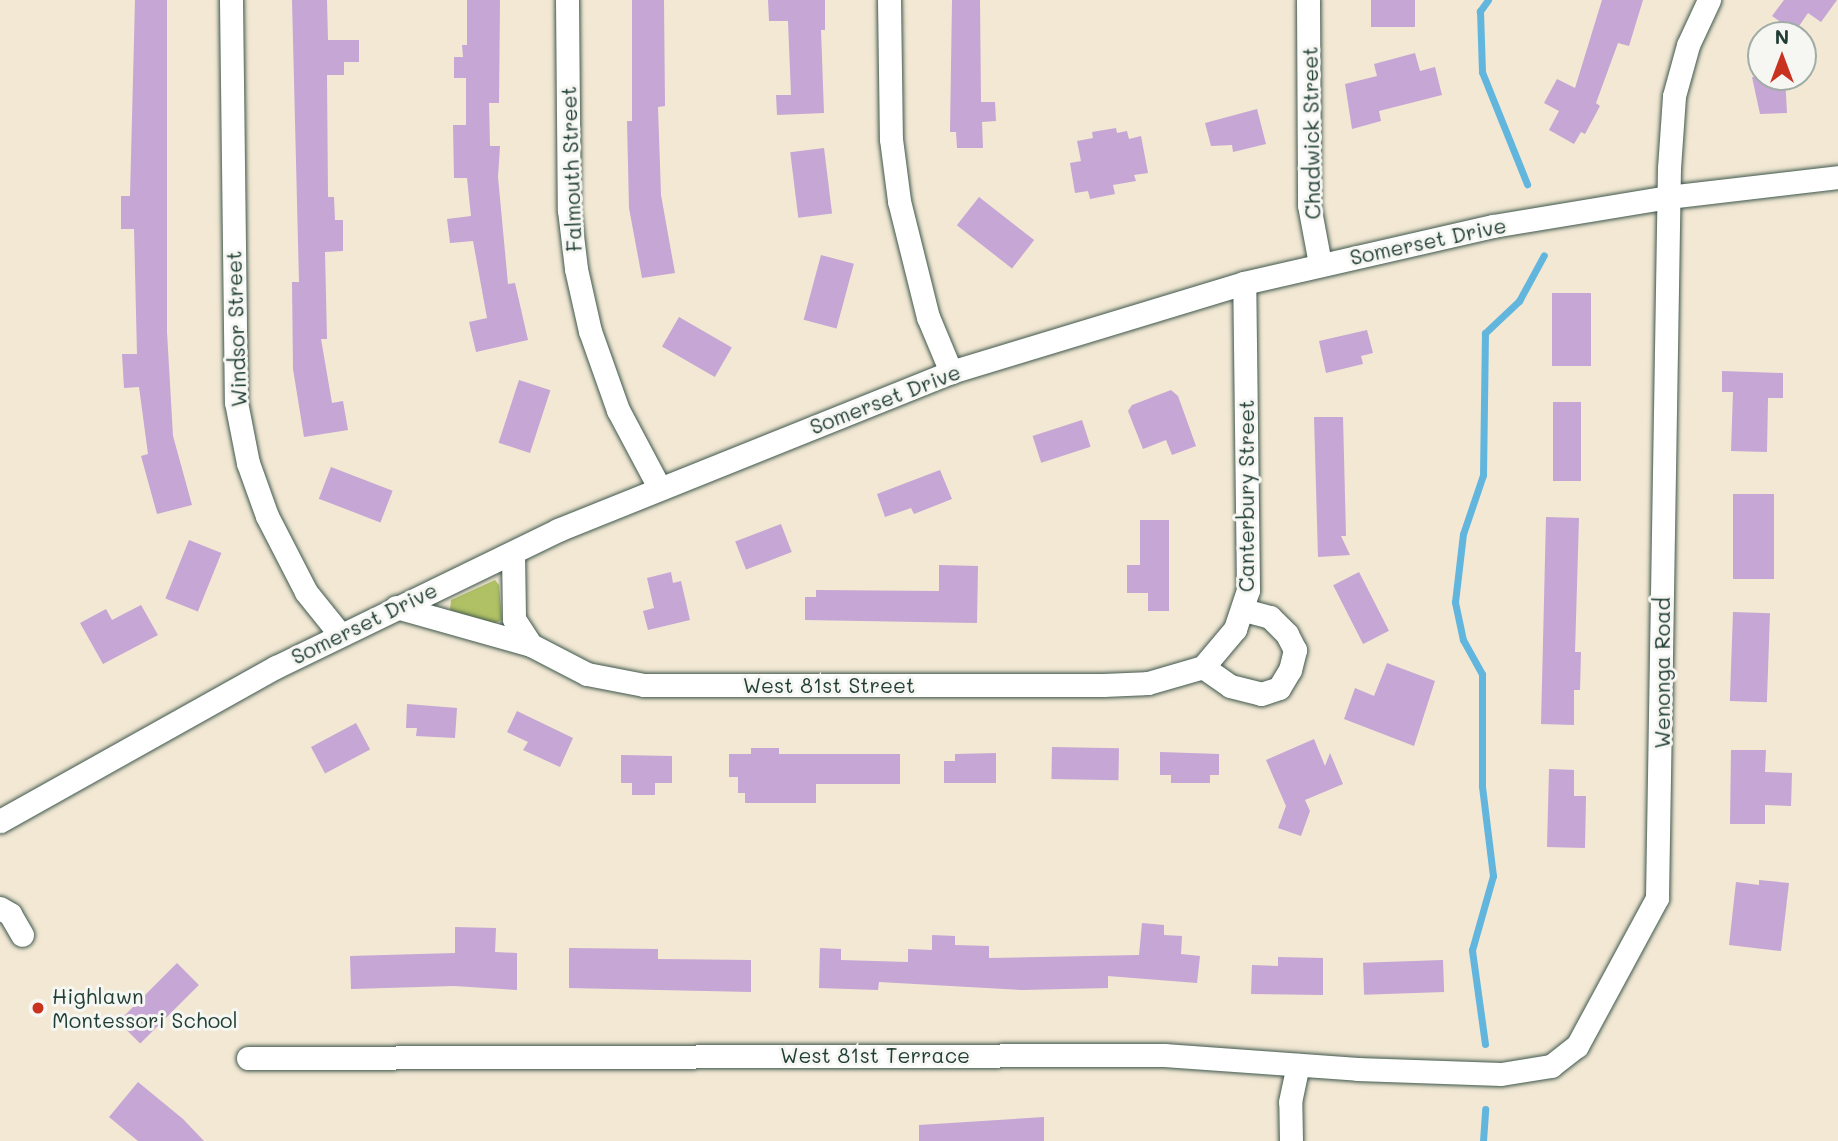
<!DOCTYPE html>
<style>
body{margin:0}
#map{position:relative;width:1838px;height:1141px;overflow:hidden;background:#f2e8d4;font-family:Mali,sans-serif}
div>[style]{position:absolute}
.green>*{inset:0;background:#b0c165}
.stream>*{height:7px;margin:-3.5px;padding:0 3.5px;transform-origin:3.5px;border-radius:3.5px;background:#62b6de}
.building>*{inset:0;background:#c5a6d4;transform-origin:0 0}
.roads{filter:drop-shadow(0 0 2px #3f574c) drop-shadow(0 0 2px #3f574c)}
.minor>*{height:23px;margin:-11.5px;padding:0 11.5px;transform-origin:11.5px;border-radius:11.5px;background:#fff}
.dots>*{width:19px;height:19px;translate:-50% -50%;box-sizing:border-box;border:4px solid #f6f6f2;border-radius:50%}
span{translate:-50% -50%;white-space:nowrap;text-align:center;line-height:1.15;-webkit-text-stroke:6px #f6f6f2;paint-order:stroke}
.street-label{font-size:21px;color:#1f3d34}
.poi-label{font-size:21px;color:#1f3d34}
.left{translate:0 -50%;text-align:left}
.north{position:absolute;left:1747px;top:21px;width:70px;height:70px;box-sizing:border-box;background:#f6f6f2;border:2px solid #a0aca6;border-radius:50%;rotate:0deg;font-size:19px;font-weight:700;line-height:28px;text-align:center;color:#1f3d34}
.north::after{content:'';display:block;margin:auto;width:24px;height:32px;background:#c8321e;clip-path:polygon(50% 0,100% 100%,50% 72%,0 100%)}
</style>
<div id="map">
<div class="green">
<i style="clip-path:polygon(495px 580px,499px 585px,502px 620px,495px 623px,450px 610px,451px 600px)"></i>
</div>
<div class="stream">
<i style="left:1488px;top:0;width:14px;rotate:126deg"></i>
<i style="left:1480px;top:11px;width:61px;rotate:88.1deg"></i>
<i style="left:1482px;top:72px;width:121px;rotate:68.1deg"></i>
<i style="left:1485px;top:1044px;width:95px;rotate:-97.9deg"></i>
<i style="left:1472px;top:950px;width:77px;rotate:-74.2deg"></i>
<i style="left:1493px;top:876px;width:91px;rotate:-97deg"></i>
<i style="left:1482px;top:786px;width:112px;rotate:-90deg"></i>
<i style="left:1482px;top:674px;width:39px;rotate:-119deg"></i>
<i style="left:1463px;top:640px;width:39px;rotate:-102deg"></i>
<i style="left:1455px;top:602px;width:68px;rotate:-83.3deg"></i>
<i style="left:1463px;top:534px;width:62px;rotate:-71.3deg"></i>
<i style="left:1483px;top:475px;width:142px;rotate:-89.2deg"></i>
<i style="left:1485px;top:333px;width:47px;rotate:-43.3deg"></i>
<i style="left:1519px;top:301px;width:52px;rotate:-61.5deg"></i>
<i style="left:1483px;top:1141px;width:32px;rotate:-86deg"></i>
</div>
<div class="building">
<i style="clip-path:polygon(135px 0,167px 0,167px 332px,173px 436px,192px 505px,157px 514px,141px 456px,148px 454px,139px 387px,124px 388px,122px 354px,137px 354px,134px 229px,121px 229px,121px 196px,130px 196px)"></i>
<i style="clip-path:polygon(292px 0,327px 0,328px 40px,359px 40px,359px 62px,344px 62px,344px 75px,327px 75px,328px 197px,334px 197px,335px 220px,343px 220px,343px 251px,325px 252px,327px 339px,321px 339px,332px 403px,343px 401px,348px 430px,304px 437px,293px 369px,292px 282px,299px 282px)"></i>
<i style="clip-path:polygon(467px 0,500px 0,499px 103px,489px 103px,490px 146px,500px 146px,498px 177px,508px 284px,515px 283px,528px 340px,476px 352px,469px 322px,487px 318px,473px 241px,450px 243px,447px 219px,471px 216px,467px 178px,454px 178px,453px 125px,466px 125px,466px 78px,454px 78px,454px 57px,463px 57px,462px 45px,467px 45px)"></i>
<i style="clip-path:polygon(632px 0,664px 0,665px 106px,658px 107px,661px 195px,675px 273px,642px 278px,629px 208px,627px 121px,632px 121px)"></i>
<i style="clip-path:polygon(768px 0,825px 0,825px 30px,821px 30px,824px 113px,777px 115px,776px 95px,791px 95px,788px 21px,769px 21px)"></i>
<i style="clip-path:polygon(952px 0,980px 0,981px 102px,995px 102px,996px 121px,982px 122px,983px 148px,957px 148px,956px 132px,950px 132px)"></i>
<i style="left:1371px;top:0;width:44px;height:27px"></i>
<i style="clip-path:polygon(1602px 0,1643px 0,1629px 46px,1618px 43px,1596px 103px,1600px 106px,1585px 134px,1581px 132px,1574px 144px,1549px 130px,1559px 111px,1544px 103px,1557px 79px,1575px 88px)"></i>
<i style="clip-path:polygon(1784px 0,1837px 0,1821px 22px,1808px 13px,1795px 32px,1772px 16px)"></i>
<i style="clip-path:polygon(1415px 53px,1420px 71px,1435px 67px,1442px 95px,1379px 111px,1381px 121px,1352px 129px,1345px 84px,1377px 76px,1374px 64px)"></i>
<i style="clip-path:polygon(1752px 77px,1785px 77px,1787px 113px,1760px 114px)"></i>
<i style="clip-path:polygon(1257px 109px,1266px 144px,1233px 152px,1232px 145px,1211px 146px,1205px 123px)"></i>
<i style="clip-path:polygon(1116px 128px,1117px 133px,1127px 131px,1129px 139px,1141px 136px,1148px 173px,1134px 175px,1136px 181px,1113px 185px,1115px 194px,1090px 199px,1088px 191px,1075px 193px,1070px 163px,1081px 161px,1077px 141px,1093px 138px,1092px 132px)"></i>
<i style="left:824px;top:148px;width:66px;height:34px;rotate:83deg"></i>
<i style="left:979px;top:197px;width:70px;height:36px;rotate:38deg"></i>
<i style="left:821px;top:255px;width:34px;height:67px;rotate:15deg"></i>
<i style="left:1552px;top:293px;width:39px;height:73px"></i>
<i style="left:679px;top:317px;width:61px;height:34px;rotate:30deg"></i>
<i style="clip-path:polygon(1367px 330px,1373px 353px,1361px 356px,1363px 364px,1326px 373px,1319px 341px)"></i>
<i style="clip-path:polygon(1722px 371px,1783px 373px,1783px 398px,1768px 398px,1767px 452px,1731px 451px,1733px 392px,1722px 392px)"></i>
<i style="left:519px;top:380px;width:33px;height:66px;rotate:18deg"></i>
<i style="clip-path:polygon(1171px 390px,1178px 396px,1196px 446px,1172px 455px,1166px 440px,1143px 449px,1128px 411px,1132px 405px)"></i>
<i style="left:1553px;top:402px;width:28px;height:79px"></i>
<i style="clip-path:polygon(1314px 417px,1343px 417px,1346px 536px,1341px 536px,1350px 555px,1318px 557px)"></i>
<i style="left:1082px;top:420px;width:28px;height:52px;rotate:72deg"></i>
<i style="left:331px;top:467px;width:66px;height:34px;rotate:21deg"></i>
<i style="clip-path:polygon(940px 470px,952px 499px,914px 514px,911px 508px,885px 517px,877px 494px)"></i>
<i style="left:1733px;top:494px;width:41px;height:85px"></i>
<i style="clip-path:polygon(1546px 517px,1579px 518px,1575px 652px,1581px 652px,1580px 690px,1574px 690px,1574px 725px,1541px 724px)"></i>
<i style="clip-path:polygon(1140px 520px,1169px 520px,1169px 611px,1148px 611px,1148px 593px,1127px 593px,1127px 565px,1140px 565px)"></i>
<i style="left:781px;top:524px;width:30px;height:49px;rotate:69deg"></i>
<i style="left:189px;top:540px;width:35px;height:63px;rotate:22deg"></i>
<i style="clip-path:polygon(939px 565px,978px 566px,977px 623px,805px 620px,805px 597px,816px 597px,816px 590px,939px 591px)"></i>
<i style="clip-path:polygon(671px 572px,673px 583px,681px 581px,690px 620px,648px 630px,643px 611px,654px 608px,647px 578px)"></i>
<i style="left:1359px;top:572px;width:66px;height:29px;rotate:63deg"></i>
<i style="clip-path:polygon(141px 605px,158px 635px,103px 664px,80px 623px,106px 609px,112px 620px)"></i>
<i style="left:1733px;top:612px;width:37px;height:89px;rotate:2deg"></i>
<i style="clip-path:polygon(1387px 663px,1435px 681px,1414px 746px,1344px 719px,1355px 688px,1374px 696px)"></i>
<i style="clip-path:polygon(407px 704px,457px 708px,455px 738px,416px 736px,417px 728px,406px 728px)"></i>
<i style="clip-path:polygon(517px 711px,573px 738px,560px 767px,523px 750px,528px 742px,507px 732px)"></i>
<i style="left:356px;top:723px;width:30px;height:51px;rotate:62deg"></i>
<i style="clip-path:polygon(1314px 739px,1325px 766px,1330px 753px,1343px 784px,1305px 800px,1310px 811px,1301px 836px,1278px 828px,1286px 806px,1266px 760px)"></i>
<i style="left:1052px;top:747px;width:67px;height:32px;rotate:1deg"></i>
<i style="clip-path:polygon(751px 748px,779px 748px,779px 754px,900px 754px,900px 784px,816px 784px,816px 803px,745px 803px,745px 793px,738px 793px,738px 777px,729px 777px,729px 754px,751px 754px)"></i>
<i style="clip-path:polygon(1731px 750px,1766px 750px,1765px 772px,1792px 773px,1791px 806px,1765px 805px,1765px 824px,1730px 824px)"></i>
<i style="clip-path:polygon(1160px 752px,1219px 754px,1219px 775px,1210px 775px,1210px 783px,1171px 783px,1171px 775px,1160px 775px)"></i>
<i style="clip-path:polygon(996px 753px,996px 783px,944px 783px,944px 761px,955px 761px,955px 754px)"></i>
<i style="clip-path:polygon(621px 755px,672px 756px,672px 783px,655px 783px,655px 795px,632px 795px,632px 783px,621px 783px)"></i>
<i style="clip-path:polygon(1549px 769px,1574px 770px,1574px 796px,1586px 796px,1585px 848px,1547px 847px)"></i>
<i style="clip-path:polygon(1759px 880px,1789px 883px,1781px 951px,1729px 945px,1736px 882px,1759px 885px)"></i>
<i style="clip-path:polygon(1142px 923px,1164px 925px,1164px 935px,1182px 936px,1181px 954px,1200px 956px,1197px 983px,1108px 976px,1108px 988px,1022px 990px,879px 982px,878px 990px,819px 988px,820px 948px,841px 949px,841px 960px,908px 962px,908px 949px,932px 950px,932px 935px,955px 936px,955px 945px,989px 946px,989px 958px,1139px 955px)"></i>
<i style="clip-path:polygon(455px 927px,496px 928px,495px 952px,517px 953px,517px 990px,454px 986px,351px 989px,350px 956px,455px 953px)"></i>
<i style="clip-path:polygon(569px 948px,658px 949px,658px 959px,751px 960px,751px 992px,569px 988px)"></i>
<i style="clip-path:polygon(1278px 957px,1323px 958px,1323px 995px,1251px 994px,1252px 965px,1278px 966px)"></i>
<i style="left:1443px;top:960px;width:32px;height:80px;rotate:88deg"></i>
<i style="left:177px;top:963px;width:31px;height:83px;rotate:45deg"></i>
<i style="clip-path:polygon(138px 1082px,183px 1119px,204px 1141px,138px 1141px,109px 1117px)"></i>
<i style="clip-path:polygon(1044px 1117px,1044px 1141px,919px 1141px,919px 1125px)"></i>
</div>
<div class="roads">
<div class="minor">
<i style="left:231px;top:0;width:402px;rotate:89.3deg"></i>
<i style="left:236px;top:402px;width:62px;rotate:78.9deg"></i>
<i style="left:248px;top:463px;width:56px;rotate:70.3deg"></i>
<i style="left:267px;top:516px;width:85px;rotate:62.8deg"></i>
<i style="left:306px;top:592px;width:53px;rotate:51.2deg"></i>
<i style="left:567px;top:0;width:210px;rotate:89.5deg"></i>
<i style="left:569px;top:210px;width:59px;rotate:83.2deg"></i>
<i style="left:576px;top:269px;width:64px;rotate:77.3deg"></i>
<i style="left:590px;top:331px;width:84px;rotate:70.5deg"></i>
<i style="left:618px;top:410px;width:89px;rotate:62deg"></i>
<i style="left:889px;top:0;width:139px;rotate:89.2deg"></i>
<i style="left:891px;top:139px;width:63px;rotate:82.6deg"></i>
<i style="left:899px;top:201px;width:120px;rotate:76deg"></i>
<i style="left:928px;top:317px;width:60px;rotate:67.3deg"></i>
<i style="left:1308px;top:0;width:205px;rotate:89.7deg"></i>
<i style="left:1309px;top:205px;width:60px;rotate:79.4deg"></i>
<i style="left:513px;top:553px;width:66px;rotate:89.1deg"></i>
<i style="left:514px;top:619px;width:31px;rotate:57deg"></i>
<i style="left:396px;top:607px;width:140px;rotate:15.7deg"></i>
<i style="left:531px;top:645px;width:63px;rotate:27.4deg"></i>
<i style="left:587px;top:674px;width:58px;rotate:10.9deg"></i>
<i style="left:644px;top:685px;width:459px"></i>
<i style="left:1103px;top:685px;width:45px;rotate:-2.5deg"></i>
<i style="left:1148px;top:683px;width:57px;rotate:-16.2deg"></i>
<i style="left:1203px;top:667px;width:50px;rotate:-49.9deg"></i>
<i style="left:1235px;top:629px;width:41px;rotate:-71.6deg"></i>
<i style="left:1248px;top:590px;width:307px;rotate:-90.7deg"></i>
<i style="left:1203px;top:667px;width:33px;rotate:35deg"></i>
<i style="left:1230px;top:686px;width:32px;rotate:14deg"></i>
<i style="left:1261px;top:694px;width:19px;rotate:-18deg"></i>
<i style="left:1279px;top:688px;width:21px;rotate:-59deg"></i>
<i style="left:1290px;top:670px;width:21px;rotate:-76deg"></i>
<i style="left:1295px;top:650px;width:18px;rotate:-117deg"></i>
<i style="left:1287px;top:634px;width:24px;rotate:-135deg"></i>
<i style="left:1270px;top:617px;width:27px;rotate:-165deg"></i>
<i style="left:0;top:821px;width:316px;rotate:-29.2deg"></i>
<i style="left:276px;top:667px;width:314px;rotate:-25.9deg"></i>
<i style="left:558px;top:530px;width:424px;rotate:-21.9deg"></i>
<i style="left:951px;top:372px;width:306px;rotate:-16.9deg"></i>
<i style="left:1244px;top:283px;width:255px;rotate:-12.9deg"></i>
<i style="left:1493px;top:226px;width:177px;rotate:-9.4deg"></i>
<i style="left:1668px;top:197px;width:171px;rotate:-6.7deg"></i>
<i style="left:0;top:908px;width:12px;rotate:31deg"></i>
<i style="left:10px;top:914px;width:24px;rotate:60deg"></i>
<i style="left:248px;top:1058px;width:916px;rotate:-0.19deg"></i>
<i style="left:1164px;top:1055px;width:194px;rotate:4.1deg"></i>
<i style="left:1357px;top:1069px;width:144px;rotate:2deg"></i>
<i style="left:1501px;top:1074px;width:51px;rotate:-9.1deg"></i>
<i style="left:1551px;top:1066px;width:33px;rotate:-38deg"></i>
<i style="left:1577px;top:1046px;width:168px;rotate:-61.6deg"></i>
<i style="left:1657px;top:898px;width:730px;rotate:-89.06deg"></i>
<i style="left:1669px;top:168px;width:72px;rotate:-86deg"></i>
<i style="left:1674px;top:96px;width:53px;rotate:-74.6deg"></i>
<i style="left:1688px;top:45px;width:50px;rotate:-65deg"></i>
<i style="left:1291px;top:1141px;width:39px;rotate:-91deg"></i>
<i style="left:1290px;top:1102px;width:38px;rotate:-78deg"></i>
</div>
</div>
<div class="dots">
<i style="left:38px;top:1008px;background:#c8321e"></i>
</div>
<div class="street-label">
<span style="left:1311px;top:133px;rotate:-91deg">Chadwick Street</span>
<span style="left:571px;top:169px;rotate:-92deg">Falmouth Street</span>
<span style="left:1428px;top:241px;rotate:-12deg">Somerset Drive</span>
<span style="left:236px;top:329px;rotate:-92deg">Windsor Street</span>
<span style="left:885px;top:399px;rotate:-21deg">Somerset Drive</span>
<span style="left:1246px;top:496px;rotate:-90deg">Canterbury Street</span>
<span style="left:364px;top:623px;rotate:-26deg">Somerset Drive</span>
<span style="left:1662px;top:673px;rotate:-90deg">Wenonga Road</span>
<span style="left:829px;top:685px">West 81st Street</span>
<span style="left:875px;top:1055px">West 81st Terrace</span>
</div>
<div class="poi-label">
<span class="left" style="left:52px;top:1008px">Highlawn<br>Montessori School</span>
</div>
<div class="north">N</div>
</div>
